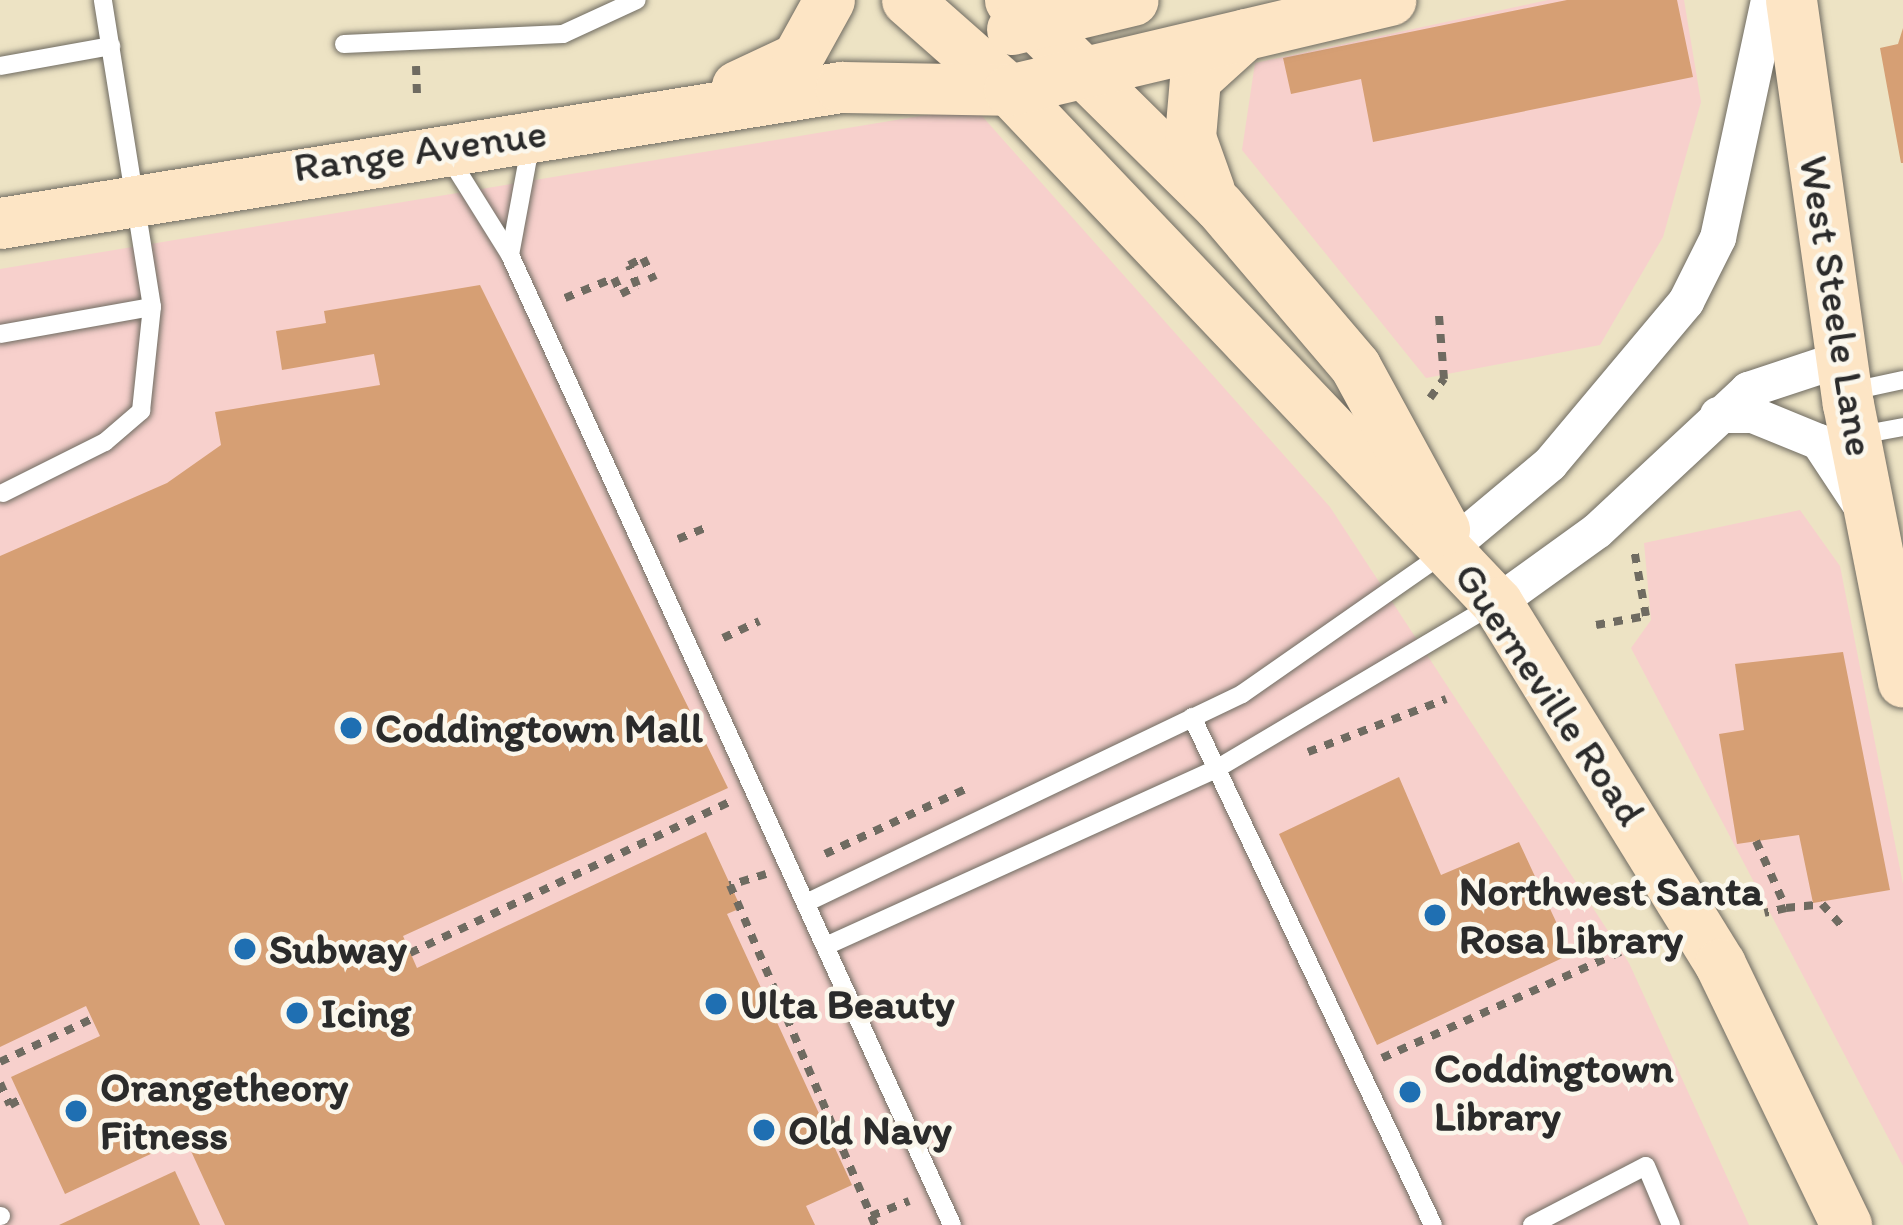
<!DOCTYPE html>
<style>
body{margin:0}
#map{position:relative;width:1903px;height:1225px;overflow:hidden;background:#ede3c4;font-family:Itim,sans-serif}
div>[style]{position:absolute}
.built>*{inset:0;background:#f7d0cc}
.building>*{inset:0;background:#d69f74}
.path>*{height:8px;margin-top:-4px;transform-origin:0;background:repeating-linear-gradient(90deg,#6f6b61 0 9px,transparent 0 18px)}
.roads{filter:drop-shadow(0 0 3px #6f6b61) drop-shadow(0 0 3px #6f6b61)}
.lane>*{height:18px;margin:-9px;padding:0 9px;transform-origin:9px;border-radius:9px;background:#fff}
.street>*{height:36px;margin:-18px;padding:0 18px;transform-origin:18px;border-radius:18px;background:#fff}
.secondary>*{height:51px;margin:-25.5px;padding:0 25.5px;transform-origin:25.5px;border-radius:25.5px;background:#fde5c5}
.dots>*{width:33px;height:33px;translate:-50% -50%;box-sizing:border-box;border:6px solid #fbf7ec;border-radius:50%}
span{translate:-50% -50%;white-space:nowrap;text-align:center;line-height:1.15;-webkit-text-stroke:9px #fbf7ec;paint-order:stroke}
.street-label{font-size:42px;color:#2b2b2b}
.poi-label{font-size:42px;color:#2b2b2b;font-weight:700}
.left{translate:0 -50%;text-align:left}
</style>
<div id="map">
<div class="built">
<i style="clip-path:polygon(1548px 0,1684px 0,1701px 102px,1663px 237px,1600px 345px,1426px 378px,1242px 150px,1255px 63px)"></i>
<i style="clip-path:polygon(974px 107px,1330px 507px,1629px 963px,1749px 1225px,0 1225px,0 269px)"></i>
<i style="clip-path:polygon(1800px 510px,1840px 566px,1903px 884px,1903px 1166px,1631px 648px,1651px 620px,1644px 543px)"></i>
</div>
<div class="building">
<i style="clip-path:polygon(1567px 0,1677px 0,1693px 77px,1373px 142px,1361px 79px,1291px 94px,1283px 58px)"></i>
<i style="clip-path:polygon(1903px 28px,1903px 163px,1901px 163px,1880px 48px,1898px 44px)"></i>
<i style="clip-path:polygon(480px 285px,728px 788px,403px 936px,417px 968px,706px 832px,741px 908px,727px 914px,852px 1185px,806px 1206px,815px 1225px,225px 1225px,185px 1138px,65px 1194px,11px 1077px,100px 1036px,86px 1006px,0 1047px,0 556px,167px 483px,221px 445px,215px 412px,380px 385px,374px 354px,282px 370px,276px 331px,326px 323px,324px 311px)"></i>
<i style="clip-path:polygon(1843px 652px,1890px 890px,1813px 903px,1799px 835px,1737px 844px,1719px 734px,1744px 730px,1735px 664px)"></i>
<i style="clip-path:polygon(1399px 777px,1441px 875px,1519px 842px,1571px 954px,1377px 1045px,1279px 834px)"></i>
<i style="clip-path:polygon(175px 1171px,200px 1225px,59px 1225px)"></i>
</div>
<div class="path">
<i style="left:416px;top:66px;width:28px;rotate:88deg"></i>
<i style="left:565px;top:298px;width:53px;rotate:-22.2deg"></i>
<i style="left:614px;top:278px;width:17px;rotate:66deg"></i>
<i style="left:621px;top:294px;width:18px;rotate:-27deg"></i>
<i style="left:637px;top:286px;width:22px;rotate:-111deg"></i>
<i style="left:629px;top:265px;width:16px;rotate:-27deg"></i>
<i style="left:643px;top:258px;width:25px;rotate:64deg"></i>
<i style="left:1430px;top:398px;width:24px;rotate:-54deg"></i>
<i style="left:1444px;top:379px;width:64px;rotate:-94.5deg"></i>
<i style="left:678px;top:539px;width:31px;rotate:-22deg"></i>
<i style="left:1596px;top:625px;width:51px;rotate:-10.2deg"></i>
<i style="left:1646px;top:616px;width:68px;rotate:-100.2deg"></i>
<i style="left:723px;top:638px;width:40px;rotate:-25deg"></i>
<i style="left:1308px;top:752px;width:148px;rotate:-21deg"></i>
<i style="left:1756px;top:841px;width:73px;rotate:65.9deg"></i>
<i style="left:1786px;top:908px;width:22px;rotate:167deg"></i>
<i style="left:825px;top:854px;width:157px;rotate:-24.8deg"></i>
<i style="left:766px;top:874px;width:38px;rotate:163deg"></i>
<i style="left:730px;top:885px;width:370px;rotate:66.9deg"></i>
<i style="left:1786px;top:908px;width:36px;rotate:-6deg"></i>
<i style="left:1822px;top:904px;width:28px;rotate:48deg"></i>
<i style="left:410px;top:953px;width:353px;rotate:-25.3deg"></i>
<i style="left:1382px;top:1058px;width:261px;rotate:-24deg"></i>
<i style="left:0;top:1062px;width:102px;rotate:-25.1deg"></i>
<i style="left:0;top:1083px;width:24px;rotate:66deg"></i>
<i style="left:10px;top:1105px;width:13px;rotate:-29deg"></i>
<i style="left:871px;top:1216px;width:41px;rotate:-21.5deg"></i>
</div>
<div class="roads">
<div class="lane">
<i style="left:344px;top:44px;width:219px;rotate:-2.6deg"></i>
<i style="left:563px;top:34px;width:81px;rotate:-24.7deg"></i>
<i style="left:0;top:66px;width:113px;rotate:-10.2deg"></i>
<i style="left:447px;top:154px;width:119px;rotate:58deg"></i>
<i style="left:510px;top:255px;width:1066px;rotate:65.5deg"></i>
<i style="left:510px;top:255px;width:115px;rotate:-79.5deg"></i>
<i style="left:0;top:334px;width:154px;rotate:-10.1deg"></i>
<i style="left:1852px;top:391px;width:52px;rotate:-12.2deg"></i>
<i style="left:1860px;top:435px;width:44px;rotate:-10.5deg"></i>
<i style="left:3px;top:493px;width:114px;rotate:-26.6deg"></i>
<i style="left:105px;top:442px;width:48px;rotate:-40.7deg"></i>
<i style="left:141px;top:411px;width:105px;rotate:-84deg"></i>
<i style="left:152px;top:307px;width:311px;rotate:-99.1deg"></i>
<i style="left:1192px;top:717px;width:562px;rotate:64.62deg"></i>
<i style="left:810px;top:901px;width:479px;rotate:-25.6deg"></i>
<i style="left:1242px;top:694px;width:246px;rotate:-34.9deg"></i>
<i style="left:828px;top:945px;width:428px;rotate:-24.4deg"></i>
<i style="left:1218px;top:768px;width:320px;rotate:-30.7deg"></i>
<i style="left:0;top:1216px;width:1px"></i>
<i style="left:1532px;top:1225px;width:128px;rotate:-27.4deg"></i>
<i style="left:1646px;top:1166px;width:64px;rotate:67deg"></i>
</div>
<div class="street">
<i style="left:1718px;top:415px;width:35px"></i>
<i style="left:1753px;top:415px;width:71px;rotate:22.2deg"></i>
<i style="left:1819px;top:442px;width:71px;rotate:56.5deg"></i>
<i style="left:1452px;top:546px;width:128px;rotate:-39.9deg"></i>
<i style="left:1550px;top:464px;width:212px;rotate:-50deg"></i>
<i style="left:1686px;top:302px;width:72px;rotate:-63.4deg"></i>
<i style="left:1718px;top:238px;width:243px;rotate:-77.9deg"></i>
<i style="left:1497px;top:603px;width:123px;rotate:-35.8deg"></i>
<i style="left:1597px;top:531px;width:207px;rotate:-43deg"></i>
<i style="left:1748px;top:390px;width:99px;rotate:-18.3deg"></i>
</div>
<div class="secondary">
<i style="left:907px;top:0;width:136px;rotate:41.4deg"></i>
<i style="left:1009px;top:90px;width:708px;rotate:46.43deg"></i>
<i style="left:1497px;top:603px;width:424px;rotate:58.3deg"></i>
<i style="left:1720px;top:964px;width:290px;rotate:64.2deg"></i>
<i style="left:1010px;top:0;width:293px;rotate:44.6deg"></i>
<i style="left:1219px;top:206px;width:210px;rotate:49.6deg"></i>
<i style="left:1355px;top:366px;width:186px;rotate:61.4deg"></i>
<i style="left:1791px;top:0;width:408px;rotate:82deg"></i>
<i style="left:1848px;top:404px;width:283px;rotate:78.8deg"></i>
<i style="left:1012px;top:29px;width:124px;rotate:-13.5deg"></i>
<i style="left:737px;top:86px;width:66px;rotate:-25deg"></i>
<i style="left:797px;top:58px;width:66px;rotate:-61.1deg"></i>
<i style="left:1209px;top:190px;width:56px;rotate:-109.7deg"></i>
<i style="left:1190px;top:137px;width:58px;rotate:-85.1deg"></i>
<i style="left:1195px;top:79px;width:67px;rotate:-42deg"></i>
<i style="left:0;top:223px;width:852px;rotate:-9.19deg"></i>
<i style="left:841px;top:87px;width:168px;rotate:1deg"></i>
<i style="left:1009px;top:90px;width:392px;rotate:-13.3deg"></i>
</div>
</div>
<div class="dots">
<i style="left:351px;top:728px;background:#1f6fb2"></i>
<i style="left:1435px;top:915px;background:#1f6fb2"></i>
<i style="left:245px;top:949px;background:#1f6fb2"></i>
<i style="left:716px;top:1004px;background:#1f6fb2"></i>
<i style="left:297px;top:1013px;background:#1f6fb2"></i>
<i style="left:1410px;top:1092px;background:#1f6fb2"></i>
<i style="left:76px;top:1111px;background:#1f6fb2"></i>
<i style="left:764px;top:1130px;background:#1f6fb2"></i>
</div>
<div class="street-label">
<span style="left:420px;top:150px;rotate:-8deg">Range Avenue</span>
<span style="left:1837px;top:306px;rotate:81deg">West Steele Lane</span>
<span style="left:1550px;top:694px;rotate:56deg">Guerneville Road</span>
</div>
<div class="poi-label">
<span class="left" style="left:375px;top:728px">Coddingtown Mall</span>
<span class="left" style="left:1459px;top:915px">Northwest Santa<br>Rosa Library</span>
<span class="left" style="left:269px;top:949px">Subway</span>
<span class="left" style="left:740px;top:1004px">Ulta Beauty</span>
<span class="left" style="left:321px;top:1013px">Icing</span>
<span class="left" style="left:1434px;top:1092px">Coddingtown<br>Library</span>
<span class="left" style="left:100px;top:1111px">Orangetheory<br>Fitness</span>
<span class="left" style="left:788px;top:1130px">Old Navy</span>
</div>
</div>
